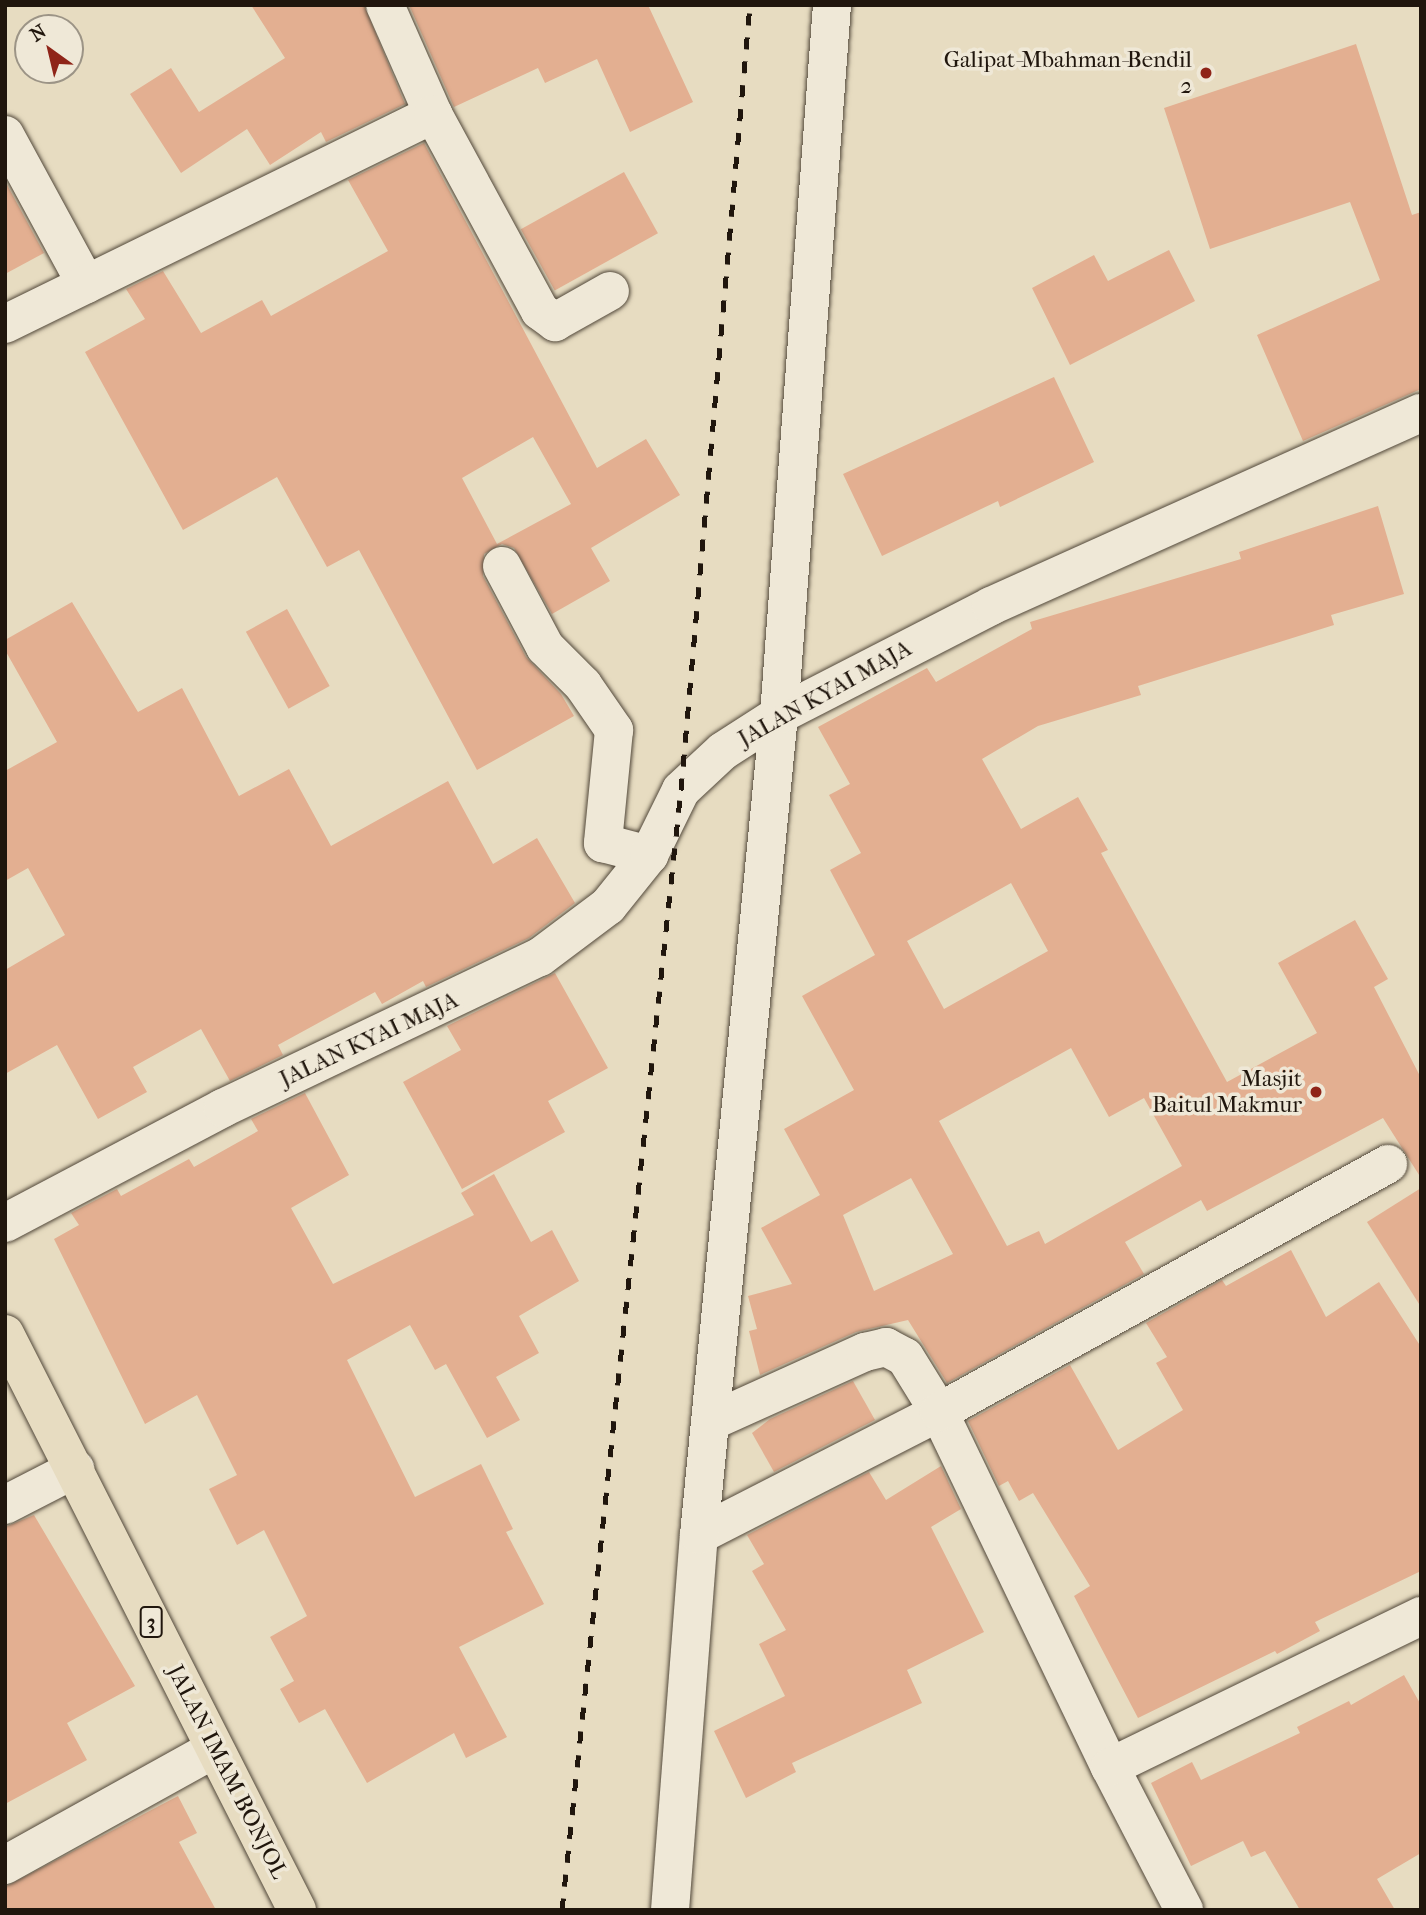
<!DOCTYPE html>
<style>
body{margin:0}
#map{position:relative;width:1426px;height:1915px;overflow:hidden;background:#e7dcc1;font-family:"IM FELL French Canon",serif}
div>[style]{position:absolute}
.building>*{inset:0;background:#e3af91;transform-origin:0 0}
.roads{filter:drop-shadow(0 0 2px #52483a) drop-shadow(0 0 2px #52483a)}
.minor>*{height:38px;margin:-19px;padding:0 19px;transform-origin:19px;border-radius:19px;background:#efe8d7}
.highway>*{height:38px;margin:-19px;padding:0 19px;transform-origin:19px;border-radius:19px;background:#e7dcc1}
.rail>*{height:5px;margin-top:-2.5px;transform-origin:0;background:repeating-linear-gradient(90deg,#20160d 0 12px,transparent 0 24px)}
.dots>*{width:19px;height:19px;translate:-50% -50%;box-sizing:border-box;border:4px solid #efe8d7;border-radius:50%}
span{translate:-50% -50%;white-space:nowrap;text-align:center;line-height:1.15;-webkit-text-stroke:7px #efe8d7;paint-order:stroke}
.shield-label span{padding:2px 5px;background:#efe8d7;border:2px solid;border-radius:5px;-webkit-text-stroke-width:0}
.shield-label{font-size:21px;color:#20160d;font-weight:700}
.poi-label{font-size:23px;color:#20160d}
.right{translate:-100% -50%;text-align:right}
.street-label{font-size:23px;color:#20160d}
.frame{position:absolute;inset:0;border:7px solid #20160d;pointer-events:none}
.north{position:absolute;left:14px;top:14px;width:70px;height:70px;box-sizing:border-box;background:#efe8d7;border:2px solid #9c9486;border-radius:50%;rotate:326deg;font-size:19px;font-weight:700;line-height:28px;text-align:center;color:#20160d}
.north::after{content:'';display:block;margin:auto;width:24px;height:32px;background:#8f2418;clip-path:polygon(50% 0,100% 100%,50% 72%,0 100%)}
</style>
<div id="map">
<div class="building">
<i style="clip-path:polygon(251px 5px,364px 5px,405px 104px,326px 142px,321px 132px,270px 165px,247px 129px,181px 173px,130px 94px,171px 68px,199px 112px,285px 58px)"></i>
<i style="clip-path:polygon(409px 5px,648px 5px,693px 102px,630px 132px,597px 59px,545px 83px,538px 68px,454px 107px)"></i>
<i style="clip-path:polygon(1356px 44px,1412px 215px,1421px 212px,1421px 389px,1303px 441px,1257px 335px,1380px 280px,1350px 202px,1210px 249px,1164px 108px)"></i>
<i style="clip-path:polygon(evenodd,424px 143px,597px 468px,646px 439px,680px 495px,591px 548px,610px 581px,552px 614px,514px 548px,502px 544px,484px 554px,483px 576px,526px 657px,561px 694px,574px 716px,477px 770px,359px 550px,327px 567px,277px 477px,183px 530px,85px 352px,145px 319px,126px 289px,163px 271px,201px 333px,262px 300px,271px 316px,388px 251px,348px 180px,424px 143px,533px 437px,571px 504px,497px 544px,462px 478px,533px 437px)"></i>
<i style="left:624px;top:172px;width:70px;height:118px;rotate:61deg"></i>
<i style="clip-path:polygon(5px 181px,44px 253px,5px 274px)"></i>
<i style="clip-path:polygon(1169px 250px,1195px 301px,1070px 365px,1032px 288px,1094px 255px,1108px 281px)"></i>
<i style="clip-path:polygon(1054px 377px,1094px 462px,1000px 507px,998px 501px,882px 556px,843px 474px)"></i>
<i style="clip-path:polygon(evenodd,1378px 506px,1404px 594px,1331px 615px,1334px 625px,1138px 686px,1141px 695px,1038px 726px,982px 759px,1021px 829px,1078px 797px,1108px 850px,1101px 853px,1227px 1082px,1317px 1033px,1278px 963px,1355px 920px,1388px 979px,1374px 987px,1421px 1078px,1421px 1178px,1383px 1118px,1207px 1211px,1201px 1200px,1125px 1242px,1144px 1274px,947px 1383px,908px 1320px,856px 1332px,760px 1375px,749px 1331px,757px 1329px,748px 1296px,792px 1284px,761px 1228px,820px 1195px,784px 1129px,854px 1090px,802px 996px,875px 955px,830px 870px,861px 853px,829px 795px,850px 784px,818px 727px,927px 668px,936px 682px,1032px 629px,1030px 622px,1241px 559px,1239px 552px,1378px 506px,1011px 883px,1048px 951px,944px 1009px,907px 941px,1011px 883px,1378px 506px,1071px 1048px,1109px 1117px,1144px 1098px,1182px 1166px,1045px 1244px,1039px 1231px,1007px 1246px,939px 1121px,1071px 1048px,1378px 506px,911px 1178px,953px 1254px,874px 1291px,843px 1215px,911px 1178px)"></i>
<i style="clip-path:polygon(72px 602px,138px 712px,182px 688px,239px 796px,289px 769px,331px 846px,448px 781px,493px 864px,537px 838px,575px 903px,529px 938px,426px 987px,423px 981px,382px 1004px,375px 992px,278px 1045px,283px 1055px,230px 1081px,201px 1029px,133px 1067px,147px 1092px,98px 1119px,57px 1045px,5px 1074px,5px 970px,65px 935px,28px 868px,5px 881px,5px 771px,57px 742px,5px 650px,5px 640px)"></i>
<i style="left:287px;top:609px;width:88px;height:47px;rotate:61deg"></i>
<i style="clip-path:polygon(555px 973px,608px 1068px,548px 1101px,565px 1132px,462px 1189px,403px 1082px,461px 1050px,447px 1026px)"></i>
<i style="clip-path:polygon(305px 1093px,349px 1175px,291px 1208px,333px 1284px,474px 1215px,461px 1193px,494px 1174px,531px 1242px,552px 1230px,579px 1281px,519px 1316px,539px 1353px,496px 1377px,520px 1420px,487px 1438px,446px 1364px,435px 1370px,410px 1325px,347px 1360px,415px 1497px,481px 1464px,513px 1529px,506px 1532px,544px 1604px,459px 1647px,507px 1737px,466px 1758px,454px 1733px,367px 1783px,325px 1709px,299px 1723px,280px 1689px,294px 1681px,270px 1637px,307px 1616px,264px 1530px,237px 1545px,209px 1489px,237px 1475px,197px 1395px,145px 1424px,54px 1239px,79px 1225px,71px 1213px,117px 1189px,121px 1196px,189px 1159px,194px 1167px,258px 1131px,251px 1119px)"></i>
<i style="clip-path:polygon(1421px 1188px,1421px 1307px,1367px 1222px)"></i>
<i style="clip-path:polygon(1291px 1250px,1326px 1317px,1379px 1282px,1421px 1347px,1421px 1571px,1315px 1622px,1320px 1631px,1277px 1654px,1275px 1651px,1138px 1718px,1074px 1596px,1090px 1586px,1033px 1493px,1019px 1501px,1008px 1481px,999px 1486px,968px 1421px,1070px 1365px,1118px 1450px,1183px 1410px,1156px 1363px,1167px 1357px,1146px 1323px,1222px 1280px,1226px 1286px)"></i>
<i style="clip-path:polygon(853px 1381px,875px 1420px,774px 1472px,752px 1433px,770px 1419px)"></i>
<i style="clip-path:polygon(941px 1466px,961px 1509px,931px 1527px,984px 1632px,907px 1670px,922px 1703px,792px 1763px,796px 1772px,746px 1798px,714px 1731px,785px 1696px,759px 1644px,786px 1630px,752px 1571px,764px 1564px,747px 1535px,869px 1472px,886px 1500px)"></i>
<i style="clip-path:polygon(34px 1515px,135px 1686px,67px 1723px,87px 1760px,5px 1804px,5px 1527px)"></i>
<i style="clip-path:polygon(1404px 1675px,1421px 1705px,1421px 1853px,1377px 1879px,1395px 1910px,1300px 1910px,1265px 1851px,1251px 1857px,1243px 1841px,1191px 1866px,1151px 1783px,1192px 1762px,1201px 1780px,1300px 1733px,1297px 1727px,1349px 1701px,1351px 1705px)"></i>
<i style="clip-path:polygon(178px 1796px,197px 1833px,179px 1842px,216px 1910px,5px 1910px,5px 1887px)"></i>
</div>
<div class="roads">
<div class="minor">
<i style="left:385px;top:5px;width:119px;rotate:66.2deg"></i>
<i style="left:5px;top:135px;width:170px;rotate:61.5deg"></i>
<i style="left:5px;top:324px;width:477px;rotate:-26.1deg"></i>
<i style="left:433px;top:114px;width:224px;rotate:61.5deg"></i>
<i style="left:540px;top:311px;width:19px;rotate:36deg"></i>
<i style="left:555px;top:322px;width:63px;rotate:-29.4deg"></i>
<i style="left:502px;top:566px;width:92px;rotate:62deg"></i>
<i style="left:545px;top:647px;width:54px;rotate:45deg"></i>
<i style="left:583px;top:685px;width:55px;rotate:55.4deg"></i>
<i style="left:614px;top:730px;width:114px;rotate:95.6deg"></i>
<i style="left:603px;top:843px;width:48px;rotate:14.6deg"></i>
<i style="left:5px;top:1223px;width:246px;rotate:-27.8deg"></i>
<i style="left:223px;top:1108px;width:351px;rotate:-25.5deg"></i>
<i style="left:540px;top:957px;width:85px;rotate:-36.9deg"></i>
<i style="left:608px;top:906px;width:65px;rotate:-51.2deg"></i>
<i style="left:649px;top:855px;width:72px;rotate:-63.8deg"></i>
<i style="left:681px;top:790px;width:57px;rotate:-42.9deg"></i>
<i style="left:723px;top:751px;width:67px;rotate:-32.7deg"></i>
<i style="left:779px;top:715px;width:238px;rotate:-27.2deg"></i>
<i style="left:991px;top:606px;width:471px;rotate:-24.2deg"></i>
<i style="left:712px;top:1421px;width:168px;rotate:-24.3deg"></i>
<i style="left:865px;top:1352px;width:22px;rotate:-13deg"></i>
<i style="left:886px;top:1347px;width:21px;rotate:28deg"></i>
<i style="left:905px;top:1357px;width:65px;rotate:58.3deg"></i>
<i style="left:939px;top:1412px;width:394px;rotate:64.3deg"></i>
<i style="left:1110px;top:1767px;width:161px;rotate:62.6deg"></i>
<i style="left:5px;top:1505px;width:79px;rotate:-27.2deg"></i>
<i style="left:699px;top:1535px;width:270px;rotate:-27.1deg"></i>
<i style="left:939px;top:1412px;width:513px;rotate:-28.91deg"></i>
<i style="left:1110px;top:1767px;width:346px;rotate:-25.9deg"></i>
<i style="left:5px;top:1865px;width:239px;rotate:-29deg"></i>
<i style="left:670px;top:1910px;width:376px;rotate:-85.6deg"></i>
<i style="left:699px;top:1535px;width:824px;rotate:-84.43deg"></i>
<i style="left:779px;top:715px;width:712px;rotate:-85.73deg"></i>
</div>
<div class="highway">
<i style="left:5px;top:1334px;width:646px;rotate:63.12deg"></i>
</div>
</div>
<div class="rail">
<i style="left:562px;top:1910px;width:1126px;rotate:-83.94deg"></i>
<i style="left:681px;top:790px;width:788px;rotate:-84.98deg"></i>
</div>
<div class="dots">
<i style="left:1206px;top:73px;background:#8f2418"></i>
<i style="left:1316px;top:1092px;background:#8f2418"></i>
</div>
<div class="shield-label">
<span style="left:151px;top:1622px">3</span>
</div>
<div class="poi-label">
<span class="right" style="left:1192px;top:73px">Galipat-Mbahman-Bendil<br>2</span>
<span class="right" style="left:1302px;top:1092px">Masjit<br>Baitul Makmur</span>
</div>
<div class="street-label">
<span style="left:825px;top:694px;rotate:-29deg">JALAN KYAI MAJA</span>
<span style="left:369px;top:1040px;rotate:-25deg">JALAN KYAI MAJA</span>
<span style="left:227px;top:1772px;rotate:63deg">JALAN IMAM BONJOL</span>
</div>
<div class="frame"></div>
<div class="north">N</div>
</div>
